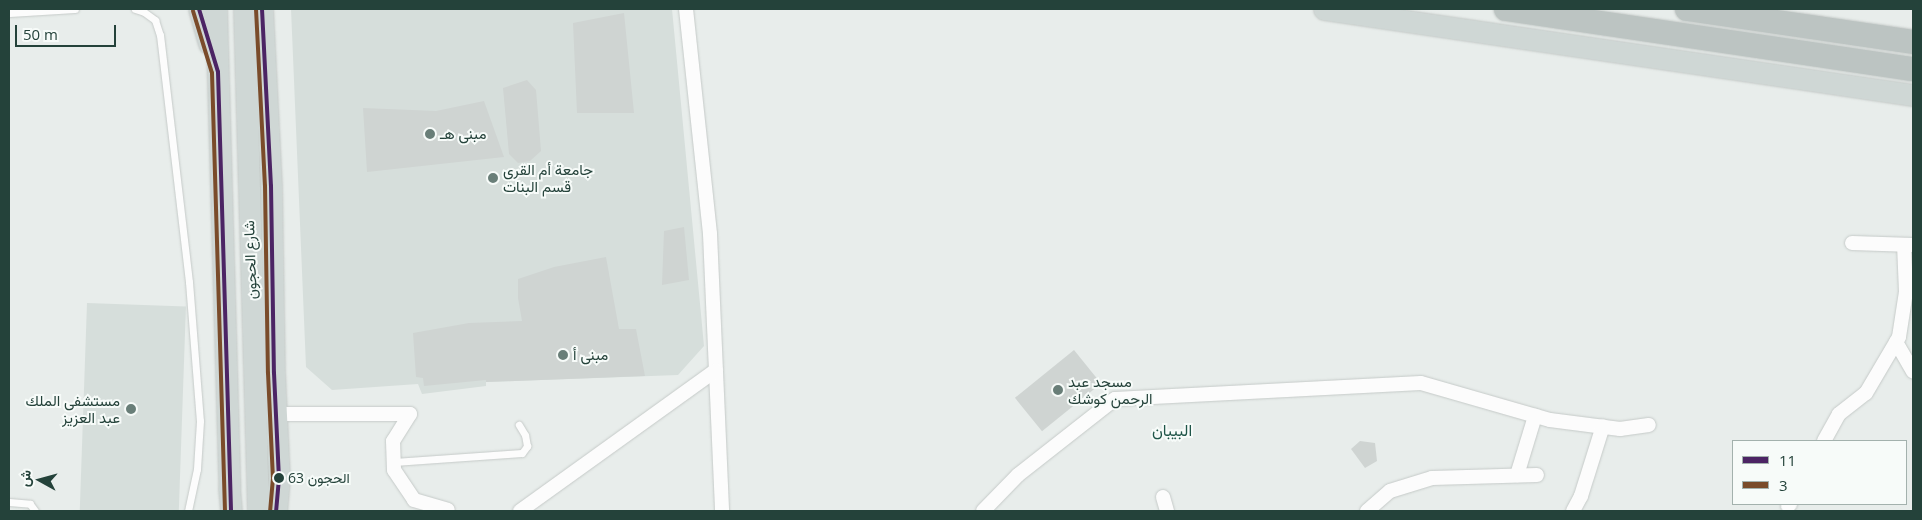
<!DOCTYPE html>
<meta charset="utf-8">
<style>
body{margin:0}
#map{position:relative;width:1922px;height:520px;overflow:hidden;background:#e8edeb;font-family:"Open Sans",Vazirmatn,sans-serif}
div>[style]{position:absolute}
.built>*{inset:0;background:#d6dedb;transform-origin:0 0}
.building>*{inset:0;background:#cfd4d2;transform-origin:0 0}
.roads{filter:drop-shadow(0 0 1px #c5cac8) drop-shadow(0 0 1px #c5cac8)}
.lane>*{height:7px;margin:-3.5px;padding:0 3.5px;transform-origin:3.5px;border-radius:3.5px;background:#fcfcfc}
.street>*{height:14px;margin:-7px;padding:0 7px;transform-origin:7px;border-radius:7px;background:#fcfcfc}
.primary>*{height:21px;margin:-10.5px;padding:0 10.5px;transform-origin:10.5px;border-radius:10.5px;background:#cfd7d5}
.highway>*{height:24px;margin:-12px;padding:0 12px;transform-origin:12px;border-radius:12px;background:#bcc4c2}
.bus-1>*{height:4px;margin:-2px;padding:0 2px;transform-origin:2px;border-radius:2px;background:#4c2464}
.bus-2>*{height:4px;margin:-2px;padding:0 2px;transform-origin:2px;border-radius:2px;background:#7a4b2a}
.dots>*{width:14px;height:14px;translate:-50% -50%;box-sizing:border-box;border:2px solid #f7fbf9;border-radius:50%}
span{translate:-50% -50%;white-space:nowrap;text-align:center;line-height:1.15;-webkit-text-stroke:4px #f7fbf9;paint-order:stroke}
.bus-label{font-size:14px;color:#24423a}
.left{translate:0 -50%;text-align:left}
.poi-label{font-size:15px;color:#24423a}
.right{translate:-100% -50%;text-align:right}
.street-label{font-size:15px;color:#24423a}
.neighbourhood-label{font-size:16px;color:#1f5548}
.frame{position:absolute;inset:0;border:10px solid #24423a;pointer-events:none}
.legend{position:absolute;left:1732px;top:440px;width:175px;height:65px;box-sizing:border-box;background:#f7fbf9;border:1px solid #a3b1ad;margin:0;padding:6px 9px;list-style:none;font-size:15px;color:#24423a}
.legend li{display:flex;align-items:center;gap:10px;height:25px}
.legend b{width:25px;border:1px solid #a3b1ad}
.north{position:absolute;left:15px;top:455px;width:50px;height:50px;-webkit-text-stroke:4px #f7fbf9;paint-order:stroke;rotate:277deg;font-size:14px;font-weight:700;line-height:20px;text-align:center;color:#24423a}
.north::after{content:'';display:block;margin:auto;width:18px;height:22px;background:#24423a;clip-path:polygon(50% 0,100% 100%,50% 72%,0 100%)}
.scale{position:absolute;left:15px;top:25px;width:101px;height:22px;box-sizing:border-box;border:2px solid #24423a;border-top:0;padding-left:6px;font-size:15px;line-height:18px;white-space:nowrap;color:#24423a;-webkit-text-stroke:4px #f7fbf9;paint-order:stroke}
</style>
<div id="map">
<div class="built">
<i style="clip-path:polygon(291px 9px,672px 9px,704px 346px,678px 375px,486px 382px,486px 386px,422px 394px,418px 384px,332px 390px,306px 367px)"></i>
<i style="left:87px;top:303px;width:99px;height:208px;rotate:2deg"></i>
</div>
<div class="building">
<i style="clip-path:polygon(624px 13px,634px 113px,577px 113px,573px 23px)"></i>
<i style="clip-path:polygon(527px 80px,536px 90px,541px 151px,530px 161px,518px 163px,509px 154px,503px 88px)"></i>
<i style="clip-path:polygon(484px 101px,504px 157px,367px 172px,363px 108px,436px 111px)"></i>
<i style="clip-path:polygon(684px 227px,689px 280px,662px 285px,664px 231px)"></i>
<i style="clip-path:polygon(606px 257px,619px 329px,636px 329px,645px 376px,486px 382px,486px 380px,424px 386px,423px 378px,416px 377px,413px 333px,469px 323px,522px 321px,518px 298px,518px 279px,554px 267px)"></i>
<i style="left:1074px;top:350px;width:43px;height:76px;rotate:51deg"></i>
<i style="clip-path:polygon(1360px 441px,1375px 443px,1377px 461px,1365px 468px,1351px 449px)"></i>
</div>
<div class="roads">
<div class="lane">
<i style="left:135px;top:9px;width:9px;rotate:18deg"></i>
<i style="left:144px;top:12px;width:14px;rotate:36deg"></i>
<i style="left:155px;top:20px;width:16px;rotate:72deg"></i>
<i style="left:160px;top:35px;width:249px;rotate:83.3deg"></i>
<i style="left:189px;top:282px;width:139px;rotate:85.5deg"></i>
<i style="left:200px;top:421px;width:48px;rotate:93.6deg"></i>
<i style="left:197px;top:469px;width:43px;rotate:102.1deg"></i>
<i style="left:9px;top:13px;width:66px;rotate:-3.5deg"></i>
<i style="left:394px;top:462px;width:128px;rotate:-4deg"></i>
<i style="left:522px;top:453px;width:9px;rotate:-54deg"></i>
<i style="left:527px;top:446px;width:11px;rotate:-100deg"></i>
<i style="left:525px;top:435px;width:12px;rotate:-121deg"></i>
<i style="left:9px;top:502px;width:21px;rotate:5deg"></i>
<i style="left:30px;top:504px;width:9px;rotate:54deg"></i>
</div>
<div class="street">
<i style="left:686px;top:9px;width:226px;rotate:83.9deg"></i>
<i style="left:710px;top:234px;width:277px;rotate:87.5deg"></i>
<i style="left:1852px;top:243px;width:61px;rotate:1.9deg"></i>
<i style="left:1896px;top:342px;width:34px;rotate:60deg"></i>
<i style="left:276px;top:414px;width:134px"></i>
<i style="left:410px;top:414px;width:32px;rotate:122deg"></i>
<i style="left:393px;top:441px;width:29px;rotate:88deg"></i>
<i style="left:394px;top:470px;width:36px;rotate:56deg"></i>
<i style="left:414px;top:500px;width:35px;rotate:16deg"></i>
<i style="left:1824px;top:441px;width:31px;rotate:-61deg"></i>
<i style="left:1839px;top:414px;width:34px;rotate:-38deg"></i>
<i style="left:1866px;top:393px;width:65px;rotate:-59.5deg"></i>
<i style="left:1899px;top:337px;width:46px;rotate:-81.2deg"></i>
<i style="left:1906px;top:292px;width:47px;rotate:-92.4deg"></i>
<i style="left:1517px;top:475px;width:62px;rotate:-73deg"></i>
<i style="left:1163px;top:497px;width:15px;rotate:74deg"></i>
<i style="left:1788px;top:506px;width:3px;rotate:-45deg"></i>
<i style="left:520px;top:511px;width:241px;rotate:-35.7deg"></i>
<i style="left:983px;top:511px;width:50px;rotate:-45.8deg"></i>
<i style="left:1018px;top:475px;width:123px;rotate:-38.1deg"></i>
<i style="left:1115px;top:399px;width:306px;rotate:-3deg"></i>
<i style="left:1421px;top:383px;width:134px;rotate:16deg"></i>
<i style="left:1550px;top:420px;width:71px;rotate:7.3deg"></i>
<i style="left:1620px;top:429px;width:29px;rotate:-8deg"></i>
<i style="left:1367px;top:511px;width:30px;rotate:-41deg"></i>
<i style="left:1390px;top:491px;width:44px;rotate:-17.2deg"></i>
<i style="left:1432px;top:478px;width:105px;rotate:-1.6deg"></i>
<i style="left:1573px;top:511px;width:17px;rotate:-62deg"></i>
<i style="left:1581px;top:496px;width:73px;rotate:-72.6deg"></i>
</div>
<div class="primary">
<i style="left:199px;top:9px;width:36px;rotate:74deg"></i>
<i style="left:216px;top:9px;width:479px;rotate:88.4deg"></i>
<i style="left:229px;top:488px;width:23px;rotate:85deg"></i>
<i style="left:244px;top:9px;width:502px;rotate:88.4deg"></i>
<i style="left:262px;top:9px;width:177px;rotate:87.1deg"></i>
<i style="left:271px;top:186px;width:187px;rotate:89.1deg"></i>
<i style="left:274px;top:373px;width:105px;rotate:87.3deg"></i>
<i style="left:279px;top:478px;width:33px;rotate:95deg"></i>
<i style="left:1324px;top:9px;width:595px;rotate:8.31deg"></i>
</div>
<div class="highway">
<i style="left:1506px;top:9px;width:411px;rotate:8.4deg"></i>
<i style="left:1687px;top:9px;width:228px;rotate:8.3deg"></i>
</div>
</div>
<div class="bus-1">
<i style="left:199px;top:9px;width:66px;rotate:73.2deg"></i>
<i style="left:218px;top:72px;width:439px;rotate:88.3deg"></i>
<i style="left:262px;top:9px;width:177px;rotate:87.1deg"></i>
<i style="left:271px;top:186px;width:187px;rotate:89.1deg"></i>
<i style="left:274px;top:373px;width:105px;rotate:87.3deg"></i>
<i style="left:279px;top:478px;width:33px;rotate:95deg"></i>
</div>
<div class="bus-2">
<i style="left:256px;top:9px;width:177px;rotate:87.1deg"></i>
<i style="left:265px;top:186px;width:187px;rotate:89.1deg"></i>
<i style="left:268px;top:373px;width:105px;rotate:87.3deg"></i>
<i style="left:273px;top:478px;width:32px;rotate:95deg"></i>
<i style="left:193px;top:11px;width:65px;rotate:73deg"></i>
<i style="left:212px;top:73px;width:438px;rotate:88.3deg"></i>
</div>
<div class="dots">
<i style="left:430px;top:134px;background:#697e78"></i>
<i style="left:493px;top:178px;background:#697e78"></i>
<i style="left:563px;top:355px;background:#697e78"></i>
<i style="left:1058px;top:390px;background:#697e78"></i>
<i style="left:131px;top:409px;background:#697e78"></i>
<i style="left:279px;top:478px;background:#24423a"></i>
</div>
<div class="bus-label">
<span class="left" style="left:288px;top:478px">الحجون 63</span>
</div>
<div class="poi-label">
<span class="left" style="left:440px;top:134px">مبنى هـ</span>
<span class="left" style="left:503px;top:178px">جامعة أم القرى<br>قسم البنات</span>
<span class="left" style="left:573px;top:355px">مبنى أ</span>
<span class="left" style="left:1068px;top:390px">مسجد عبد<br>الرحمن كوشك</span>
<span class="right" style="left:120px;top:409px">مستشفى الملك<br>عبد العزيز</span>
</div>
<div class="street-label">
<span style="left:250px;top:260px;rotate:-92deg">شارع الحجون</span>
</div>
<div class="neighbourhood-label">
<span style="left:1172px;top:430px">البيبان</span>
</div>
<div class="frame"></div>
<ul class="legend">
<li><b style="height:6px;background:#4c2464"></b>11</li>
<li><b style="height:6px;background:#7a4b2a"></b>3</li>
</ul>
<div class="north">ش</div>
<div class="scale">50 m</div>
</div>
